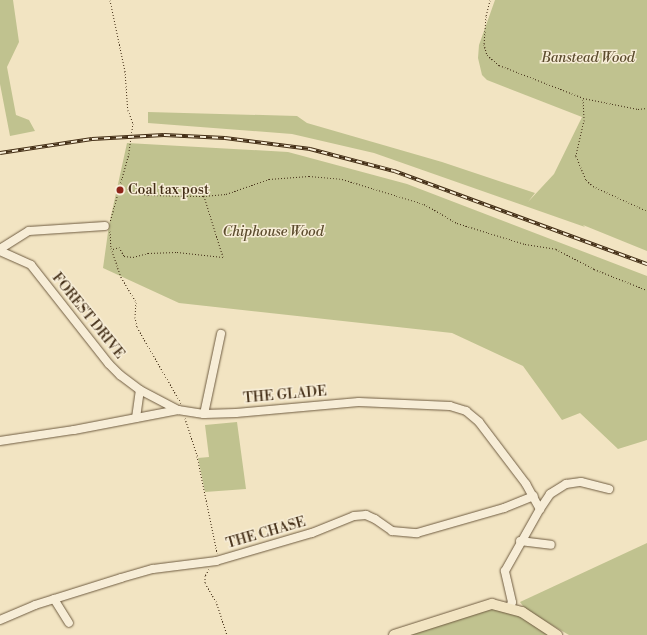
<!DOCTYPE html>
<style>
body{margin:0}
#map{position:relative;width:647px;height:635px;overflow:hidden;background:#f2e4c2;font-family:"Libre Bodoni",serif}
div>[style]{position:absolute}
.green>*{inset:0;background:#c0c28f}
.path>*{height:1px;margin-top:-0.5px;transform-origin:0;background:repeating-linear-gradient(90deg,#432e16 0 1px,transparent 0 3px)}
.roads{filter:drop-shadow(0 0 1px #6f5c41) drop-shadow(0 0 1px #6f5c41)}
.minor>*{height:8px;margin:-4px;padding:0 4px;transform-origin:4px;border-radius:4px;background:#f7edd7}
.major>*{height:10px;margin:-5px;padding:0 5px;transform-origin:5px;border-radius:5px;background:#f2e4c2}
.rail>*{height:3.5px;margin-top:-1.75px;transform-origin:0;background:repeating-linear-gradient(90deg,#f7edd7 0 6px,#432e16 0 12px);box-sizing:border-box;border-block:1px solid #432e16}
.dots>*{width:11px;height:11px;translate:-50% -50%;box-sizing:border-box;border:2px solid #f7edd7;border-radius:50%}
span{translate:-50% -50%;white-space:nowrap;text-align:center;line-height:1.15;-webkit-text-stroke:3px #f7edd7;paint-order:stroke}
.park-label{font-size:14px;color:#5c4c2e;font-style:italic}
.poi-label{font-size:14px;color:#432e16}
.left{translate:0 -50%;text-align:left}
.street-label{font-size:14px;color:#432e16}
</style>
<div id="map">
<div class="green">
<i style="clip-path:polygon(0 0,13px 0,19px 42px,7px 67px,16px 115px,29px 120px,35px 131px,10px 136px,0 84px)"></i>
<i style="clip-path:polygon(495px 0,647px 0,647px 251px,583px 225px,585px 227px,374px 153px,292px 134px,148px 123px,148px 112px,297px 116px,307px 123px,442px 162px,535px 193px,528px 202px,554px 174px,582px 117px,487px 80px,482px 75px,478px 58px,479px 45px)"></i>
<i style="clip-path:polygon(127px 143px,288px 152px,407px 184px,647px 276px,647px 440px,618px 449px,580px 413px,562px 420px,523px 366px,452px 333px,179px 303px,103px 268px,109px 225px)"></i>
<i style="clip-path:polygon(237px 422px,246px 489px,205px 492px,198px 458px,209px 457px,205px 425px)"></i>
<i style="clip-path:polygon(647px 543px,647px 635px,569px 635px,526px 610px,520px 602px)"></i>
<i style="clip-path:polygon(491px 608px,520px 615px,551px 635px,408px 635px)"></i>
</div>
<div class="path">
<i style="left:110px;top:0;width:73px;rotate:78.1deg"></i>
<i style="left:125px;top:71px;width:39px;rotate:86deg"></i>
<i style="left:128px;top:110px;width:14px;rotate:69deg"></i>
<i style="left:133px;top:123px;width:30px;rotate:98deg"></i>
<i style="left:129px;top:153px;width:72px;rotate:105.4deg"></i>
<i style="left:490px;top:0;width:16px;rotate:104deg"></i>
<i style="left:486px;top:16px;width:28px;rotate:94deg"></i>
<i style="left:484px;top:44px;width:11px;rotate:75deg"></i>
<i style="left:487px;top:55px;width:16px;rotate:40deg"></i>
<i style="left:499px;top:65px;width:90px;rotate:21.4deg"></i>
<i style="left:583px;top:98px;width:56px;rotate:11.3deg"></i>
<i style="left:638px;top:109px;width:9px;rotate:-6deg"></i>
<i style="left:583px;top:99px;width:21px;rotate:87deg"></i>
<i style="left:584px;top:120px;width:37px;rotate:103deg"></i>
<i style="left:576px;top:156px;width:26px;rotate:67deg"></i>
<i style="left:586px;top:180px;width:9px;rotate:41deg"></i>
<i style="left:593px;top:186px;width:60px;rotate:24.8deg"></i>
<i style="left:121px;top:187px;width:28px;rotate:17deg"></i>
<i style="left:148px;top:195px;width:55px;rotate:1deg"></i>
<i style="left:203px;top:196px;width:23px;rotate:-5deg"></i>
<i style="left:226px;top:194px;width:46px;rotate:-19.2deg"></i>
<i style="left:269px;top:179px;width:40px;rotate:-4.3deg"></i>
<i style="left:309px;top:176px;width:33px;rotate:5deg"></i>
<i style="left:342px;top:179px;width:86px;rotate:17deg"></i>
<i style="left:424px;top:204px;width:38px;rotate:30deg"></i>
<i style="left:457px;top:223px;width:71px;rotate:17.2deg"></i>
<i style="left:525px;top:244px;width:31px;rotate:9deg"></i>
<i style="left:556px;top:249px;width:43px;rotate:27.8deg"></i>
<i style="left:594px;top:269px;width:57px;rotate:21.6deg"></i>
<i style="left:110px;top:231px;width:17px;rotate:87deg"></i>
<i style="left:111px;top:248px;width:31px;rotate:71deg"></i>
<i style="left:121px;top:277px;width:29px;rotate:59deg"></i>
<i style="left:136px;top:302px;width:15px;rotate:94deg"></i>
<i style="left:135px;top:317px;width:10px;rotate:79deg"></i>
<i style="left:137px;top:327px;width:88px;rotate:59.9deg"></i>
<i style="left:113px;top:249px;width:6px;rotate:-18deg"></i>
<i style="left:119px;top:247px;width:10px;rotate:61deg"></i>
<i style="left:124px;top:256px;width:9px;rotate:6deg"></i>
<i style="left:133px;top:257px;width:16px;rotate:-15deg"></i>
<i style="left:148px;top:253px;width:29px;rotate:-2deg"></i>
<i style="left:177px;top:252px;width:46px;rotate:6.2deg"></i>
<i style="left:223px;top:257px;width:64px;rotate:-107.3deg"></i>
<i style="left:185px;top:418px;width:40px;rotate:72deg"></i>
<i style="left:197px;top:456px;width:99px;rotate:78.3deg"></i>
<i style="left:209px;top:569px;width:8px;rotate:120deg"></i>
<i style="left:205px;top:576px;width:7px;rotate:90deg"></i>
<i style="left:205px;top:583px;width:21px;rotate:59deg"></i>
<i style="left:216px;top:601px;width:36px;rotate:72deg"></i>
</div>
<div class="roads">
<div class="minor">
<i style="left:0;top:249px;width:34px;rotate:-32deg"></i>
<i style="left:29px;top:231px;width:76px;rotate:-3.8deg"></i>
<i style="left:0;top:251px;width:34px;rotate:24deg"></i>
<i style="left:31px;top:265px;width:126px;rotate:51.8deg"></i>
<i style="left:109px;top:364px;width:16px;rotate:45deg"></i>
<i style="left:120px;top:375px;width:25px;rotate:37deg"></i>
<i style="left:140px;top:390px;width:43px;rotate:27.8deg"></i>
<i style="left:204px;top:414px;width:82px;rotate:-78deg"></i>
<i style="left:136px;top:418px;width:28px;rotate:-82deg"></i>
<i style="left:0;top:441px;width:75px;rotate:-8.5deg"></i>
<i style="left:74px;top:430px;width:106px;rotate:-10.9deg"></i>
<i style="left:178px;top:410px;width:26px;rotate:9deg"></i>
<i style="left:204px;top:414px;width:32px;rotate:-2deg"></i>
<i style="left:236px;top:413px;width:123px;rotate:-5.1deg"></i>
<i style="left:359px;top:402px;width:91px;rotate:2.5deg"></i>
<i style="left:450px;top:406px;width:17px;rotate:17deg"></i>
<i style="left:466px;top:411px;width:17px;rotate:40deg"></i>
<i style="left:479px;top:422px;width:78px;rotate:52.8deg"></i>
<i style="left:526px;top:484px;width:29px;rotate:61deg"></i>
<i style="left:540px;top:509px;width:18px;rotate:-56deg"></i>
<i style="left:550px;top:494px;width:19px;rotate:-32deg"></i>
<i style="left:566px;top:484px;width:15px;rotate:-8deg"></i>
<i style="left:581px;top:482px;width:29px;rotate:14deg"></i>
<i style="left:520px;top:541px;width:31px;rotate:7deg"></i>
<i style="left:54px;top:599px;width:28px;rotate:58deg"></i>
<i style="left:510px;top:607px;width:5px;rotate:-68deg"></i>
<i style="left:512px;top:602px;width:32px;rotate:-103deg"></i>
<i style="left:505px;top:571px;width:71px;rotate:-60.6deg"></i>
<i style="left:0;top:620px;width:38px;rotate:-23deg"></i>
<i style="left:35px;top:605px;width:90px;rotate:-17.4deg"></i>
<i style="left:121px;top:578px;width:33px;rotate:-16deg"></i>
<i style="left:153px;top:569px;width:64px;rotate:-7.2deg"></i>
<i style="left:216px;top:561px;width:100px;rotate:-16.3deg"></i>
<i style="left:312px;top:533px;width:45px;rotate:-22deg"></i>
<i style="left:354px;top:516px;width:12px;rotate:-5deg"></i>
<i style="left:366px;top:515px;width:10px;rotate:24deg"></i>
<i style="left:375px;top:519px;width:21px;rotate:35deg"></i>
<i style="left:392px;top:531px;width:25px;rotate:5deg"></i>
<i style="left:417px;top:533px;width:91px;rotate:-16deg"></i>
<i style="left:504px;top:508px;width:32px;rotate:-22deg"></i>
</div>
<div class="major">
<i style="left:394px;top:635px;width:103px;rotate:-17.6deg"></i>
<i style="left:492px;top:604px;width:31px;rotate:15deg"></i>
<i style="left:522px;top:612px;width:42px;rotate:33.3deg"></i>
</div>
</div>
<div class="rail">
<i style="left:0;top:153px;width:93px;rotate:-8.7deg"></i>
<i style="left:92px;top:139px;width:72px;rotate:-3.2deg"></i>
<i style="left:164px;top:135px;width:61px;rotate:2.8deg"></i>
<i style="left:225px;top:138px;width:86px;rotate:7.4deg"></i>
<i style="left:310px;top:149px;width:87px;rotate:14.7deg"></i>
<i style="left:394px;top:171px;width:270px;rotate:20.2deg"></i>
</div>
<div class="dots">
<i style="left:120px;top:190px;background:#8f2418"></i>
</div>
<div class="park-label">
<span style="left:588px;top:58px">Banstead Wood</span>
<span style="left:273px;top:232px">Chiphouse Wood</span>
</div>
<div class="poi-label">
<span class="left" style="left:128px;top:190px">Coal tax post</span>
</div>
<div class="street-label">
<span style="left:88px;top:316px;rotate:51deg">FOREST DRIVE</span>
<span style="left:285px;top:395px;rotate:-5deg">THE GLADE</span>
<span style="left:266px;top:533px;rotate:-16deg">THE CHASE</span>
</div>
</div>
